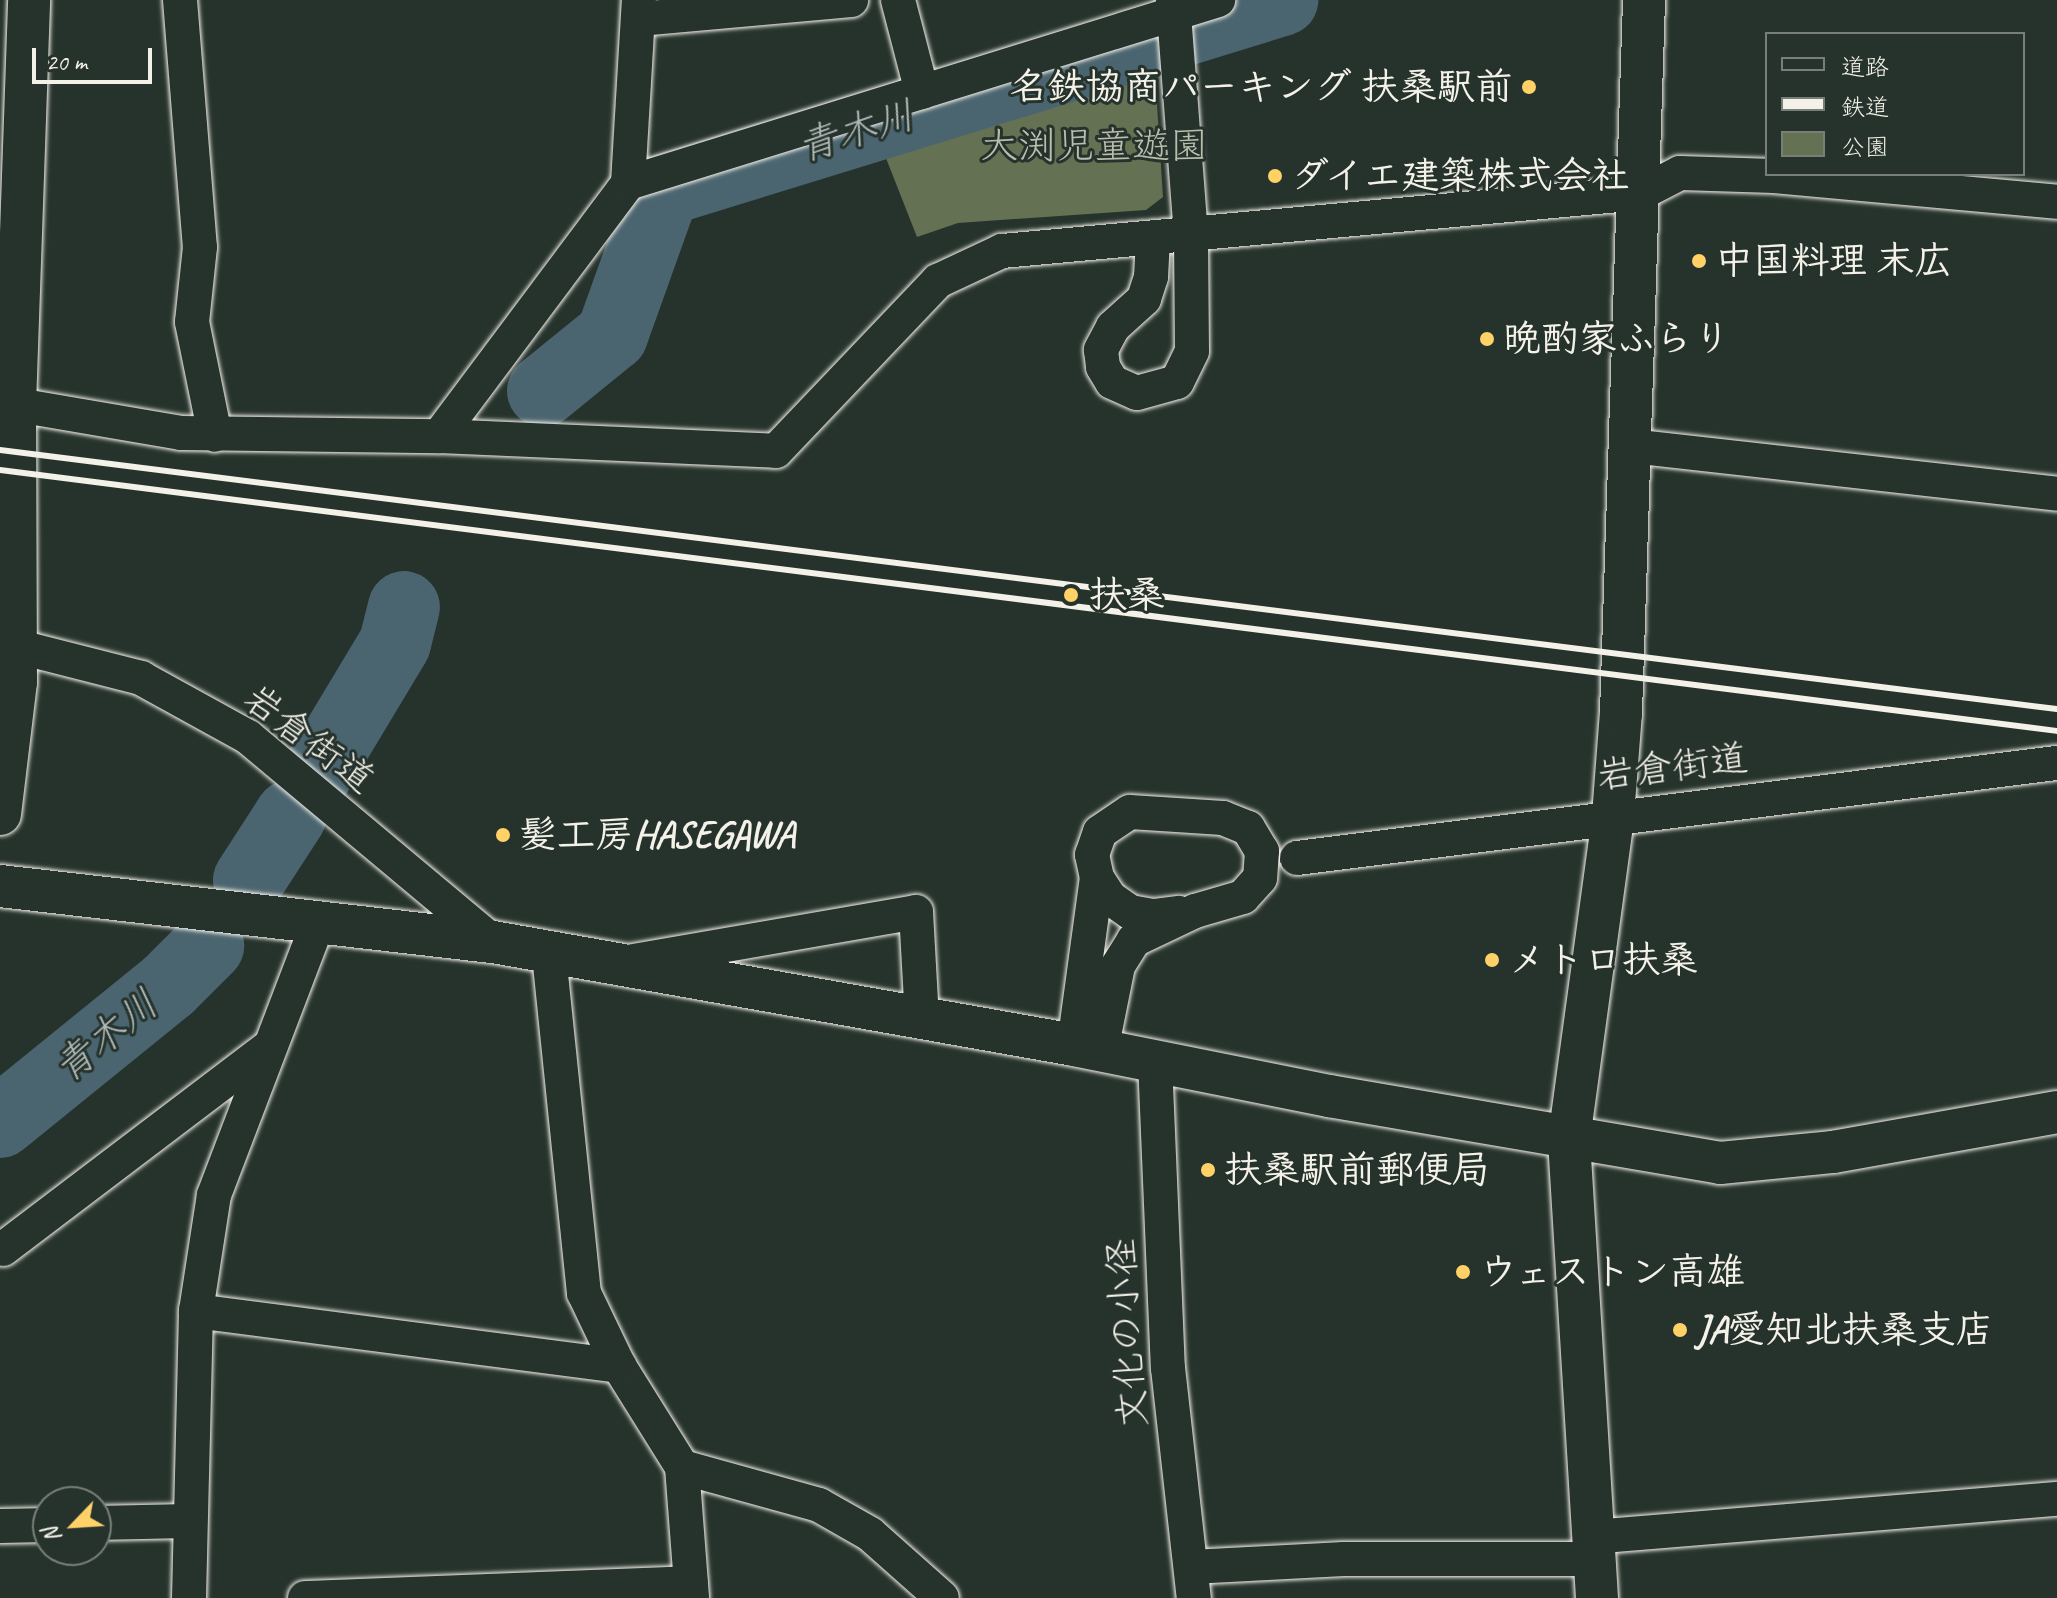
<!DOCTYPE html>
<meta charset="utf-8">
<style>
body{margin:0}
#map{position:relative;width:2057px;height:1598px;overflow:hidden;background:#26332d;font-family:Caveat,"Klee One",sans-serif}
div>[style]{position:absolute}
.green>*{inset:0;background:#647152}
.river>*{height:72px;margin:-36px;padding:0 36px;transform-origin:36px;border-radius:36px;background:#4b6570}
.roads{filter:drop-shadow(0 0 2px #f4f1e8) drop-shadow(0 0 2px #f4f1e8)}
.minor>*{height:34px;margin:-17px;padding:0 17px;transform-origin:17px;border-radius:17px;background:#26332d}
.tertiary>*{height:42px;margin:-21px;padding:0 21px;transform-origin:21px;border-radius:21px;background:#26332d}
.rail>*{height:6px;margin:-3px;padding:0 3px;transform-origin:3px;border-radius:3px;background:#f4f1e8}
.dots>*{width:22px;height:22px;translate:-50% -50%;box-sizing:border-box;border:4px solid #26332d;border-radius:50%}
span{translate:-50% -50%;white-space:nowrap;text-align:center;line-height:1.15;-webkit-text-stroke:6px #26332d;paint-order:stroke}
.poi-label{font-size:38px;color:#f4f1e8;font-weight:700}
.right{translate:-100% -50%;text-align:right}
.left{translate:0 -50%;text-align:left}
.park-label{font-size:38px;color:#babeac}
.street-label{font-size:38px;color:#f4f1e8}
.water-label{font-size:40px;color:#b0b9b8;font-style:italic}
.legend{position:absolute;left:1765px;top:32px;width:260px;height:144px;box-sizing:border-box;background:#26332d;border:2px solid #787f78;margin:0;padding:10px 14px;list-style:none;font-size:24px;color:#f4f1e8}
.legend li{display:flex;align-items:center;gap:16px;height:40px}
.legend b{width:40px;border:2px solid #787f78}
.north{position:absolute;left:32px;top:1486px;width:80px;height:80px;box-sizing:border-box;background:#26332d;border:2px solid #787f78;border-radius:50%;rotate:245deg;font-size:22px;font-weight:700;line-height:32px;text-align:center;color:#f4f1e8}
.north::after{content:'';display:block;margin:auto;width:28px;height:36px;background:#ffd166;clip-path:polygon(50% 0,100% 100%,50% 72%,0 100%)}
.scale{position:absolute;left:32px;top:48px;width:120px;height:36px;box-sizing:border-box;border:4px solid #f4f1e8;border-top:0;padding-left:10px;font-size:24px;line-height:28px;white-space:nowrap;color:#f4f1e8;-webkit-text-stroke:6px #26332d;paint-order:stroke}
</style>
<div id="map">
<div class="green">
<i style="clip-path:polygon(1154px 58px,1163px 197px,1146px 210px,958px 223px,917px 237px,882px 148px)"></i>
</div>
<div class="river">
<i style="left:543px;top:391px;width:89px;rotate:-39.1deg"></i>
<i style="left:612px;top:335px;width:154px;rotate:-70.3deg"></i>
<i style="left:664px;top:190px;width:647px;rotate:-17.09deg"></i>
<i style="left:314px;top:778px;width:157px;rotate:-59deg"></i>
<i style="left:395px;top:643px;width:37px;rotate:-76deg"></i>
<i style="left:249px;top:880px;width:77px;rotate:-57.1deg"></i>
<i style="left:0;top:1122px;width:216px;rotate:-39deg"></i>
<i style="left:168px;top:986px;width:57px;rotate:-45deg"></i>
</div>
<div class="roads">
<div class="minor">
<i style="left:180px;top:0;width:248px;rotate:85.4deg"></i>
<i style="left:200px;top:247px;width:75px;rotate:96.1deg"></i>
<i style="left:192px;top:322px;width:115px;rotate:78.5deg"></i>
<i style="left:898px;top:0;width:95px;rotate:75.4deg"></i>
<i style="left:639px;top:19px;width:213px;rotate:-5.1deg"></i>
<i style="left:628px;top:183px;width:618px;rotate:-17.23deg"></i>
<i style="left:1153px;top:239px;width:38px;rotate:93deg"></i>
<i style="left:1151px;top:277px;width:23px;rotate:108deg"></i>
<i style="left:1144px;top:299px;width:42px;rotate:137.9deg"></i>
<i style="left:1113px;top:327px;width:26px;rotate:118deg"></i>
<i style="left:1101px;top:350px;width:17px;rotate:83deg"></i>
<i style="left:1103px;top:367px;width:17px;rotate:59deg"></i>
<i style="left:1112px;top:382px;width:27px;rotate:24deg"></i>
<i style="left:1137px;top:393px;width:41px;rotate:-15.4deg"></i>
<i style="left:1177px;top:382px;width:34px;rotate:-64deg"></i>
<i style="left:1192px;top:351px;width:116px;rotate:-90.5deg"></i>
<i style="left:1191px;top:235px;width:236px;rotate:-94.4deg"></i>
<i style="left:0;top:402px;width:184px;rotate:9.7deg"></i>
<i style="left:181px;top:433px;width:258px;rotate:0.7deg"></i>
<i style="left:439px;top:436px;width:316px;rotate:-53.2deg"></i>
<i style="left:628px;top:183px;width:183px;rotate:-86.6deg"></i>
<i style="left:439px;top:436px;width:337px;rotate:2.5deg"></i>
<i style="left:776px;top:451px;width:235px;rotate:-46.4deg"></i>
<i style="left:938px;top:281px;width:71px;rotate:-25.1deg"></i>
<i style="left:1002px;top:251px;width:642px;rotate:-5.19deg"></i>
<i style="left:1641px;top:193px;width:44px;rotate:-27.1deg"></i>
<i style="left:1680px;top:173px;width:94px;rotate:1.8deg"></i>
<i style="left:1774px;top:176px;width:284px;rotate:5.2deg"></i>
<i style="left:1631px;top:446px;width:429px;rotate:6.4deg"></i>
<i style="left:0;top:642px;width:146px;rotate:14.3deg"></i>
<i style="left:141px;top:678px;width:122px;rotate:28.9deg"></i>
<i style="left:248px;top:737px;width:319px;rotate:39.9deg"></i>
<i style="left:1297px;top:858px;width:766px;rotate:-7.13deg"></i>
<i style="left:1097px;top:878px;width:24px;rotate:57deg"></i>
<i style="left:1110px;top:898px;width:24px;rotate:35deg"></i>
<i style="left:1130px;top:912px;width:23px;rotate:10deg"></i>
<i style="left:1153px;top:916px;width:26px;rotate:-7deg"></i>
<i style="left:549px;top:955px;width:340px;rotate:84.1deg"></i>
<i style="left:584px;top:1293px;width:81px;rotate:64.4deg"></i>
<i style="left:619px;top:1366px;width:119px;rotate:58deg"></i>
<i style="left:682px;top:1467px;width:131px;rotate:85.6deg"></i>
<i style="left:633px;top:961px;width:287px;rotate:-9.8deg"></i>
<i style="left:916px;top:912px;width:109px;rotate:86.8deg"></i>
<i style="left:1074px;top:1045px;width:169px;rotate:-82.2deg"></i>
<i style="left:1097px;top:878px;width:24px;rotate:-102deg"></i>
<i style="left:1092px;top:855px;width:24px;rotate:-71deg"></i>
<i style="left:1100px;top:832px;width:36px;rotate:-34deg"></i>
<i style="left:1130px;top:812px;width:93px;rotate:3.7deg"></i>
<i style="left:1223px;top:818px;width:27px;rotate:22deg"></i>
<i style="left:1248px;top:828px;width:27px;rotate:59deg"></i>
<i style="left:1262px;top:851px;width:27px;rotate:94deg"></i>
<i style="left:1260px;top:878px;width:25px;rotate:132deg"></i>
<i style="left:1243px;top:897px;width:50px;rotate:163.7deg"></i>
<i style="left:1195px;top:911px;width:68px;rotate:154.6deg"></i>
<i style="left:1134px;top:940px;width:31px;rotate:122deg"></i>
<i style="left:1118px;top:966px;width:86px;rotate:101.4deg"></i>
<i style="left:1155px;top:1061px;width:307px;rotate:87.6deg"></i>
<i style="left:1168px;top:1368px;width:231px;rotate:83.6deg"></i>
<i style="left:3px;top:1249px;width:333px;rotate:-37.2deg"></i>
<i style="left:196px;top:1311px;width:427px;rotate:7.4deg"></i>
<i style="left:682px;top:1467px;width:142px;rotate:15.5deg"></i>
<i style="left:819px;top:1505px;width:59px;rotate:29.6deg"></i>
<i style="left:870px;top:1534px;width:96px;rotate:41.6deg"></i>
<i style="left:96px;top:1523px;width:92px;rotate:-1.2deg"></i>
<i style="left:0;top:1526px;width:48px;rotate:-1.2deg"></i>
<i style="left:1592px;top:1537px;width:467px;rotate:-4.7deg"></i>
<i style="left:1191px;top:1567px;width:153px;rotate:-3deg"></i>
<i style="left:1344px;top:1559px;width:250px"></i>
<i style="left:189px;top:1598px;width:287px;rotate:-88.6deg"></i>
<i style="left:196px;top:1311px;width:117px;rotate:-81.2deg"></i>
<i style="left:214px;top:1195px;width:291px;rotate:-69.1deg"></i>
<i style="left:305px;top:1598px;width:386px;rotate:-2.2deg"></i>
</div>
<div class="tertiary">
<i style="left:0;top:814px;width:133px;rotate:-83.1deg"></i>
<i style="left:16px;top:682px;width:277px;rotate:-90.2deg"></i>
<i style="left:15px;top:405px;width:405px;rotate:-88deg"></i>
<i style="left:0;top:886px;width:496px;rotate:6.5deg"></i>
<i style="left:493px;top:942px;width:590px;rotate:10.05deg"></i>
<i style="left:1074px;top:1045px;width:260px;rotate:11.3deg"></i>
<i style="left:1329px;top:1096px;width:397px;rotate:9.7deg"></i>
<i style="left:1720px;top:1163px;width:114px;rotate:-5.6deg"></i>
<i style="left:1833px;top:1152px;width:228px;rotate:-10.1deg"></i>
<i style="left:1597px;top:1598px;width:460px;rotate:-93.5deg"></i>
<i style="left:1569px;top:1139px;width:326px;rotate:-82.2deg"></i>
<i style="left:1613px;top:816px;width:103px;rotate:-85.6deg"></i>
<i style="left:1621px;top:713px;width:713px;rotate:-88.15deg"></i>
</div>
</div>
<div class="rail">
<i style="left:0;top:450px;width:2073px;rotate:7.18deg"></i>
<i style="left:0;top:470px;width:2073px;rotate:7.23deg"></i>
</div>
<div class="dots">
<i style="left:1529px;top:87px;background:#ffd166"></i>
<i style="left:1275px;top:176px;background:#ffd166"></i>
<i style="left:1699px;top:261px;background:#ffd166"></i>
<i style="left:1487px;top:339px;background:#ffd166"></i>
<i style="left:1071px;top:595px;background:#ffd166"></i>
<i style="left:503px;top:835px;background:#ffd166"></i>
<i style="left:1492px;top:960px;background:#ffd166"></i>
<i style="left:1208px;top:1170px;background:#ffd166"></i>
<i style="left:1463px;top:1272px;background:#ffd166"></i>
<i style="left:1680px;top:1330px;background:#ffd166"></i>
</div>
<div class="poi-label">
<span class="right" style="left:1513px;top:87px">名鉄協商パーキング 扶桑駅前</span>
<span class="left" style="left:1291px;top:176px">ダイエ建築株式会社</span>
<span class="left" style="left:1715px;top:261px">中国料理 末広</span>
<span class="left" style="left:1503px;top:339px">晩酌家ふらり</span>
<span class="left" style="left:1089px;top:595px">扶桑</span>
<span class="left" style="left:519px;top:835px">髪工房HASEGAWA</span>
<span class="left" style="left:1508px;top:960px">メトロ扶桑</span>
<span class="left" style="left:1224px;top:1170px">扶桑駅前郵便局</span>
<span class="left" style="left:1479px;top:1272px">ウェストン高雄</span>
<span class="left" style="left:1696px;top:1330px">JA愛知北扶桑支店</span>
</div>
<div class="park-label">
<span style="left:1094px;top:146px">大渕児童遊園</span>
</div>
<div class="street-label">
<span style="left:309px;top:739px;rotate:37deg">岩倉街道</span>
<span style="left:1672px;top:767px;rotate:-7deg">岩倉街道</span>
<span style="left:1127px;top:1333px;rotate:-94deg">文化の小径</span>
</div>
<div class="water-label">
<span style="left:856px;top:131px;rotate:-17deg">青木川</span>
<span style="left:106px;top:1036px;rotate:-39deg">青木川</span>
</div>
<ul class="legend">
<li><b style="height:10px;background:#26332d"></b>道路</li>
<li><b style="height:10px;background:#f4f1e8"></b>鉄道</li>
<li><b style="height:22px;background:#647152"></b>公園</li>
</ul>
<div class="north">N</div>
<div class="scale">20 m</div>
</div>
